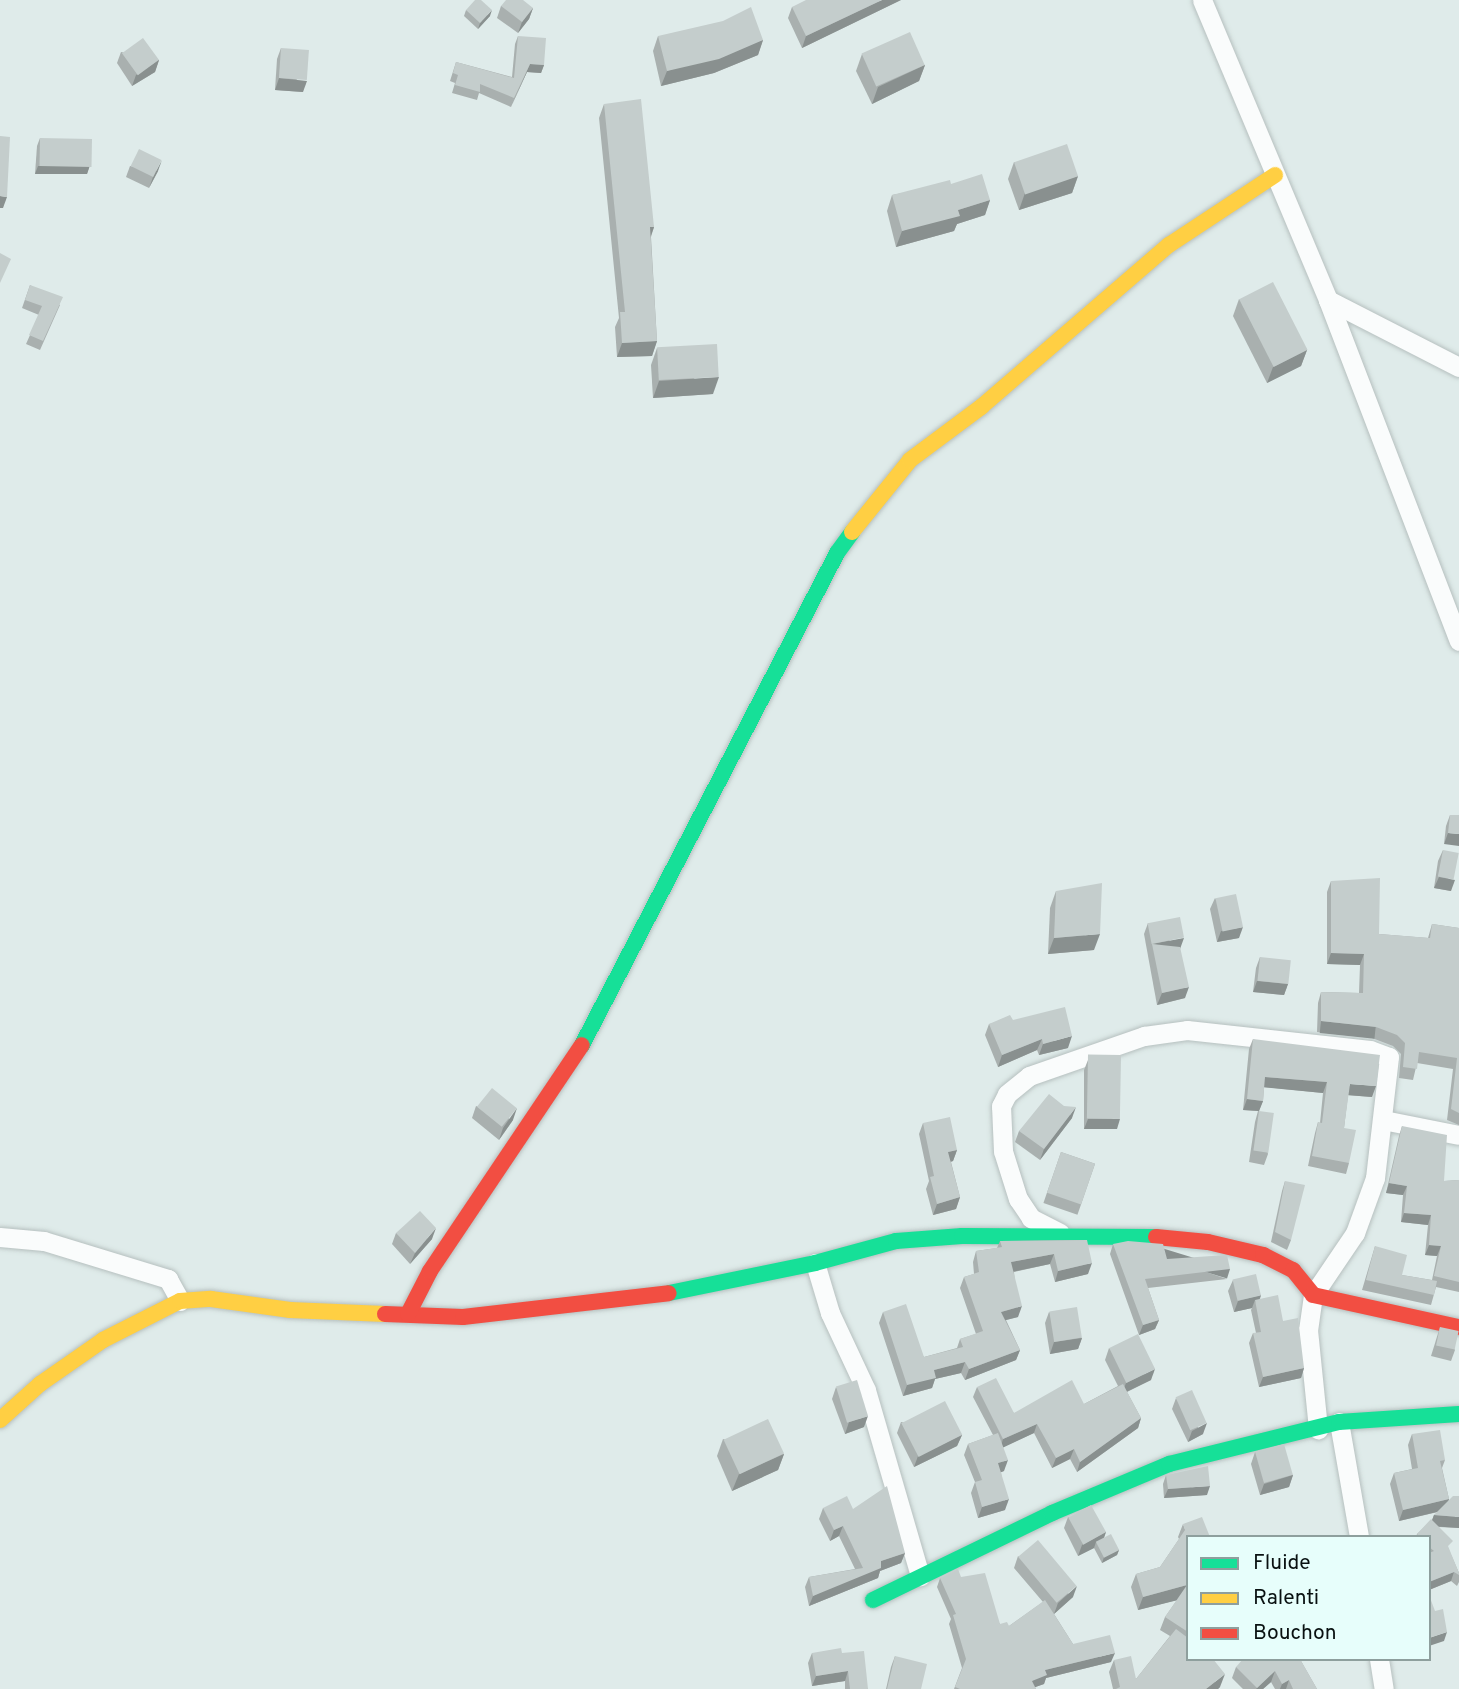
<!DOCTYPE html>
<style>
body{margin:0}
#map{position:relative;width:1459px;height:1689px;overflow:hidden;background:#dfebea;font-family:Overpass,sans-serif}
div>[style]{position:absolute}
.roads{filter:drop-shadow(0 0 2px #b6c0bf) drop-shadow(0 0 2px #b6c0bf)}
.street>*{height:19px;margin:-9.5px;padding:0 9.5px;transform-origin:9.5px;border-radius:9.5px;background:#fafcfc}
.fast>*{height:16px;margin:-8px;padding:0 8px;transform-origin:8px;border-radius:8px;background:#16e098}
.slow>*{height:16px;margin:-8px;padding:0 8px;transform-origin:8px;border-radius:8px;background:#ffcf43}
.jam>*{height:16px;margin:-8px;padding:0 8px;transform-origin:8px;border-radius:8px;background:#f24e42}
.wall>*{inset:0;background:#a9b0af;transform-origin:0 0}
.shaded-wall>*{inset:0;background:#89908f;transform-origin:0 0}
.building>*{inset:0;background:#c4cdcc;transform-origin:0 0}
span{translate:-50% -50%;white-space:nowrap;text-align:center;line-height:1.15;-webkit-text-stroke:6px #e7fefb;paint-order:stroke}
.legend{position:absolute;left:1186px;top:1535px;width:245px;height:126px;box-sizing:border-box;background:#e7fefb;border:2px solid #8e9f9d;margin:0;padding:9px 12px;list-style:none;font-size:21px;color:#091111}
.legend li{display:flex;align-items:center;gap:14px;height:35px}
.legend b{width:35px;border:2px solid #8e9f9d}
</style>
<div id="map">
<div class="roads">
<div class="street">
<i style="left:1202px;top:0;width:325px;rotate:67.2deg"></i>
<i style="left:1328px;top:300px;width:365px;rotate:69deg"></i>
<i style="left:1328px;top:300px;width:147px;rotate:27.1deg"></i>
<i style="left:1383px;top:1120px;width:77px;rotate:11.2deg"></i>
<i style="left:1060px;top:1233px;width:33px;rotate:-153deg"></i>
<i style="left:1031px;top:1218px;width:23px;rotate:-124deg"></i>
<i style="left:1018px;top:1199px;width:50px;rotate:-107.4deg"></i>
<i style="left:1003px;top:1151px;width:45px;rotate:-92.5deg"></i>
<i style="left:1001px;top:1106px;width:13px;rotate:-63deg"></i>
<i style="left:1007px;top:1094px;width:28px;rotate:-39deg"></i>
<i style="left:1029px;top:1076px;width:122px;rotate:-19.2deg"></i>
<i style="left:1144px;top:1036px;width:43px;rotate:-7.9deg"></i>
<i style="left:1187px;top:1030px;width:184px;rotate:6.2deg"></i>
<i style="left:1370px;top:1050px;width:20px;rotate:20deg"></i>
<i style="left:1389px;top:1057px;width:122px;rotate:96.6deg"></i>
<i style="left:1375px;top:1178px;width:59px;rotate:110deg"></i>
<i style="left:1355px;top:1233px;width:75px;rotate:124.1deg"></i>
<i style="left:1313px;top:1295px;width:35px;rotate:98deg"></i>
<i style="left:1308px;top:1330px;width:100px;rotate:84.2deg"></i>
<i style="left:0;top:1237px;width:44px;rotate:5.2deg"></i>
<i style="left:44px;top:1241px;width:130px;rotate:17deg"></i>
<i style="left:168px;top:1279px;width:25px;rotate:61deg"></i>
<i style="left:815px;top:1263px;width:52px;rotate:73.3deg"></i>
<i style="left:830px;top:1313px;width:85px;rotate:64.9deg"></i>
<i style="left:866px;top:1390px;width:194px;rotate:73.8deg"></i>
<i style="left:1339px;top:1422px;width:117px;rotate:80.1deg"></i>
<i style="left:1379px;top:1659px;width:30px;rotate:81deg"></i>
</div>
<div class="fast">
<i style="left:582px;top:1045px;width:554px;rotate:-62.6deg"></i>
<i style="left:837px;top:553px;width:26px;rotate:-54deg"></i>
<i style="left:669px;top:1293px;width:149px;rotate:-11.6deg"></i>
<i style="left:815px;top:1263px;width:84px;rotate:-15.2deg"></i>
<i style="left:896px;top:1241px;width:66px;rotate:-4.3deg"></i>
<i style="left:962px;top:1236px;width:194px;rotate:0.3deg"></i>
<i style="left:873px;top:1600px;width:199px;rotate:-25.9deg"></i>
<i style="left:1052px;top:1513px;width:127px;rotate:-22.7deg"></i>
<i style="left:1169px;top:1464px;width:175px;rotate:-13.9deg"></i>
<i style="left:1339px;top:1422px;width:120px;rotate:-3.8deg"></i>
</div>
<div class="slow">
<i style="left:852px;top:532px;width:92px;rotate:-51.1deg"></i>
<i style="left:910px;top:460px;width:89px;rotate:-36.7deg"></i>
<i style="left:981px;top:407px;width:248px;rotate:-40.8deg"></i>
<i style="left:1169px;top:245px;width:127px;rotate:-33.4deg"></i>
<i style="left:0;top:1420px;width:54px;rotate:-42deg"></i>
<i style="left:40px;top:1384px;width:77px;rotate:-34.9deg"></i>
<i style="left:103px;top:1340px;width:86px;rotate:-26.9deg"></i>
<i style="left:180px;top:1301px;width:31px;rotate:-4deg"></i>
<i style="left:211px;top:1299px;width:80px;rotate:7.9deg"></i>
<i style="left:290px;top:1310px;width:95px;rotate:2.4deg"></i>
</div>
<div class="jam">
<i style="left:1156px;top:1237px;width:52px;rotate:5.5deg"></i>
<i style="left:1208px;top:1242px;width:57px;rotate:13.3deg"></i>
<i style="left:1263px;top:1255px;width:34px;rotate:27deg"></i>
<i style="left:1293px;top:1270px;width:32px;rotate:51deg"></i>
<i style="left:1313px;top:1295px;width:149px;rotate:12.4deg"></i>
<i style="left:385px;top:1314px;width:78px;rotate:2.2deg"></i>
<i style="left:463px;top:1317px;width:207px;rotate:-6.6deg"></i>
<i style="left:408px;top:1314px;width:48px;rotate:-62.9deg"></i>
<i style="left:430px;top:1271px;width:272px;rotate:-56.1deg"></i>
</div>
</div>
<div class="wall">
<i style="clip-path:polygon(901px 0,802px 48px,788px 18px,792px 7px)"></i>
<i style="clip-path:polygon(501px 6px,533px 8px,529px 19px,518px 33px,497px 18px)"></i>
<i style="clip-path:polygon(466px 10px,490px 16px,478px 29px,464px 16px)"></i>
<i style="clip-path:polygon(518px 36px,544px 65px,541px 73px,527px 72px,511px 107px,479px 93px,477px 100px,452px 93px,455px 83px,450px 81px,456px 62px,512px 77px,515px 44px)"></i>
<i style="clip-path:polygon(658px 36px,763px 40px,758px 55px,714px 73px,661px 86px,653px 51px)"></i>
<i style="clip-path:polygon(281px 48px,303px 92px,275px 90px,277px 59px)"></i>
<i style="clip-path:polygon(121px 52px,159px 60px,155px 72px,132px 86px,117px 63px)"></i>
<i style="clip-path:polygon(862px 54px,925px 65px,919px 81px,872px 104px,856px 71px)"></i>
<i style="clip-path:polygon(604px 104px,654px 227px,651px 237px,657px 341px,652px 356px,617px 357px,615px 327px,619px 318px,599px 118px)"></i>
<i style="clip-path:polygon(40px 138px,90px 165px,87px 174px,35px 174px,37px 146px)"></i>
<i style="clip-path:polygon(1014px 162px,1078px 176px,1072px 193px,1019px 210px,1008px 179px)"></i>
<i style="clip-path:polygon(130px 166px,158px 171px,149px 188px,126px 177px)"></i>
<i style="clip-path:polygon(951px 184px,990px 200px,985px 215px,957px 224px,954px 231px,896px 247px,887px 211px,892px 195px)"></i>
<i style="clip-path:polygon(30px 285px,60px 305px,40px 350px,26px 344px,39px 315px,22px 308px)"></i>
<i style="clip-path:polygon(1239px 299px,1307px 350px,1301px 366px,1267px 383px,1233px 316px)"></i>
<i style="clip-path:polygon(657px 348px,713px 394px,653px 398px,651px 365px)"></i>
<i style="clip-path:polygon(1450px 815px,1459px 815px,1444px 844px,1446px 826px)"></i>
<i style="clip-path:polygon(1443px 850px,1451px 891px,1434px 888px,1438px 861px)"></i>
<i style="clip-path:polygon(1331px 881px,1379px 934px,1428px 938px,1432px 924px,1459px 928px,1459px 1125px,1447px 1120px,1453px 1069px,1417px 1063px,1413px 1080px,1399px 1078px,1401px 1054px,1393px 1046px,1372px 1038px,1317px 1032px,1318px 1003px,1321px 992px,1359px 993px,1360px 965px,1327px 964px,1327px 892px)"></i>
<i style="clip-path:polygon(1056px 891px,1094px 950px,1048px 954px,1050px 908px)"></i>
<i style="clip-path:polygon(1215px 898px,1239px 938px,1217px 942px,1210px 909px)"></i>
<i style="clip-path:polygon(1148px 923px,1180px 949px,1185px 998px,1157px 1005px,1144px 934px)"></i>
<i style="clip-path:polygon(1260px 957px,1288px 984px,1284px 995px,1253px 992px,1256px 968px)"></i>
<i style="clip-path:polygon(1013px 1020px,1068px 1048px,1039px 1055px,1037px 1050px,998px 1067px,985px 1035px,989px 1024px)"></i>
<i style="clip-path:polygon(1253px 1039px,1372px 1097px,1348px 1095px,1344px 1128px,1349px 1163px,1346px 1174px,1308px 1166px,1315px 1133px,1318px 1122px,1320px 1123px,1323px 1093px,1264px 1087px,1263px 1101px,1259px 1111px,1268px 1154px,1264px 1165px,1249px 1162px,1255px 1122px,1258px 1111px,1243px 1110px,1249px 1049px)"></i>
<i style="clip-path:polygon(1088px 1060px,1117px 1129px,1084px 1129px,1084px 1070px)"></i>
<i style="clip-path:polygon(476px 1106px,513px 1120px,499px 1140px,472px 1118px)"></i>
<i style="clip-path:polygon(1064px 1106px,1072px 1118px,1040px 1160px,1015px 1142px,1019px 1131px)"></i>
<i style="clip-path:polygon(923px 1123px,957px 1150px,953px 1161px,951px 1162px,960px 1197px,956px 1209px,933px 1215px,926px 1189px,929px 1181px,919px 1134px)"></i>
<i style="clip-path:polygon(1402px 1126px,1444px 1181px,1459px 1180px,1459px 1292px,1436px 1287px,1431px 1305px,1362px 1290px,1375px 1246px,1402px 1275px,1432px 1280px,1437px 1256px,1425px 1255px,1428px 1225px,1401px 1222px,1403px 1195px,1386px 1193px,1399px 1136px)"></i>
<i style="left:1061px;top:1152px;width:36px;height:54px;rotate:19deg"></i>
<i style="clip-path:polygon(1285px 1181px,1291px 1240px,1287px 1250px,1271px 1242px,1282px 1191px)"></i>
<i style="clip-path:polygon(396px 1233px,432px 1239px,410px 1264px,392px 1244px)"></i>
<i style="clip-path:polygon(1087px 1240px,1088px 1274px,1055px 1282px,1050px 1264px,1014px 1272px,1018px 1317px,1006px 1320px,1020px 1350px,1016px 1360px,965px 1380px,961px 1373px,935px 1379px,932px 1388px,903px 1396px,879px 1323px,883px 1312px,924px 1357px,957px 1348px,960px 1339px,976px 1334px,960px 1288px,964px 1277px,974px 1274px,973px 1262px,976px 1251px,997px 1248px,1000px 1241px)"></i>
<i style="clip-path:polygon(1113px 1244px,1167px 1259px,1227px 1279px,1148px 1288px,1159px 1320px,1155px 1329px,1139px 1335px,1110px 1254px)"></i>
<i style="clip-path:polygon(1233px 1280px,1261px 1295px,1260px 1299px,1283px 1321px,1304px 1368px,1301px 1378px,1259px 1387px,1249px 1343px,1253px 1333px,1256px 1333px,1251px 1310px,1252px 1308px,1234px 1312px,1228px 1291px)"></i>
<i style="clip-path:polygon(1049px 1312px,1082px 1338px,1078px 1349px,1050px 1354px,1045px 1323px)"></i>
<i style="clip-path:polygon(1440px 1327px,1455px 1350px,1451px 1361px,1431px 1356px)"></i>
<i style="clip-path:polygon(1109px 1348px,1151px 1380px,1127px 1392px,1141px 1418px,1138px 1428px,1077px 1472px,1070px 1459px,1052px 1468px,1034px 1433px,1003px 1447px,1004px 1471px,1001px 1472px,1005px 1510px,978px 1518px,971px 1493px,975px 1482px,964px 1455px,968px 1444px,993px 1435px,973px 1397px,977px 1387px,1014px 1413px,1084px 1404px,1118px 1386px,1105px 1360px)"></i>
<i style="clip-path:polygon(836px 1387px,864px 1427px,845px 1434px,832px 1399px)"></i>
<i style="clip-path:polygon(1176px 1398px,1203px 1434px,1188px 1442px,1172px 1409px)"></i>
<i style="clip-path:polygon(901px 1422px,962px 1435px,957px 1446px,914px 1467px,897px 1433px)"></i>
<i style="clip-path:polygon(1412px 1434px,1445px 1460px,1442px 1468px,1449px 1499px,1449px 1501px,1459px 1528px,1439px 1527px,1459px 1573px,1459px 1582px,1457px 1586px,1451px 1581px,1429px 1590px,1429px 1537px,1416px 1537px,1417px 1534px,1432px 1520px,1434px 1515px,1438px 1512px,1399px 1521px,1390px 1484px,1394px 1473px,1412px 1469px,1408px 1445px)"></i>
<i style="clip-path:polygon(723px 1439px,784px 1454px,778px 1470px,732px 1491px,717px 1456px)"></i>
<i style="clip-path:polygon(1255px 1452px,1293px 1475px,1289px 1487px,1260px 1495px,1251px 1464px)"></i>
<i style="clip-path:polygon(1166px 1475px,1207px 1495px,1164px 1498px,1163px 1484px)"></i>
<i style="clip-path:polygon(823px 1508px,853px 1509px,905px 1553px,901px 1563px,880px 1571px,878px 1578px,809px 1606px,805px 1587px,809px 1577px,855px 1569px,839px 1536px,830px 1541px,819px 1519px)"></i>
<i style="clip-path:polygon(1068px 1517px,1106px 1532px,1103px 1538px,1119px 1550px,1117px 1555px,1102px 1563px,1094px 1548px,1078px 1556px,1064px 1528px)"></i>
<i style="clip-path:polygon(1183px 1524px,1188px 1537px,1188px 1659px,1220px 1687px,1218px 1689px,1113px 1689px,1109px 1672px,1114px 1660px,1136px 1679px,1170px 1636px,1160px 1630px,1165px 1617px,1177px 1600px,1138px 1610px,1131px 1587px,1136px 1574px,1160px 1567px,1179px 1539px,1178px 1537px)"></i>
<i style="clip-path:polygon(1018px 1556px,1073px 1597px,1054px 1614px,1073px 1644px,1111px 1662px,1046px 1678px,1044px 1684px,1035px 1687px,1036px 1689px,954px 1689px,962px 1668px,949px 1624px,951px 1619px,937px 1587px,940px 1578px,961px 1577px,1000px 1624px,1009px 1626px,1043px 1602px,1014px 1568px)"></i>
<i style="clip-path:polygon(812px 1653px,842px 1653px,868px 1689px,845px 1689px,845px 1681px,812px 1686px,808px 1663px)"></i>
<i style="clip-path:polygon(895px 1656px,921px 1689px,886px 1689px,891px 1667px)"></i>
<i style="clip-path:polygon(1301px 1661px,1317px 1689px,1275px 1689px,1271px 1682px,1263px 1689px,1243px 1689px,1232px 1678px,1236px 1667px)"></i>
</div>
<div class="shaded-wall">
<i style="clip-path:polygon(882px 0,901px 0,802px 48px,806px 36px)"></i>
<i style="clip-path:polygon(533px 8px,529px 19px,518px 33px,522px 22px)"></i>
<i style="clip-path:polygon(492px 10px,490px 16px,478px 29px,480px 23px)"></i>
<i style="clip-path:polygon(763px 40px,758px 55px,714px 73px,661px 86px,667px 71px)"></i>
<i style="clip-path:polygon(159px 60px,155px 72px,132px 86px,136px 75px)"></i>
<i style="clip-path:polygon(530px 64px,544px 65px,541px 73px,527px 72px,511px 107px)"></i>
<i style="clip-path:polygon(925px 65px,919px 81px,872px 104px,878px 87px)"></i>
<i style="clip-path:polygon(279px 78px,307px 81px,303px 92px,275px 90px)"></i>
<i style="clip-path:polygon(162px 160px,158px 171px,149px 188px,153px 177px)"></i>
<i style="clip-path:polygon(90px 165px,87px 174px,35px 174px,38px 166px)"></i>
<i style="clip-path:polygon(1078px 176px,1072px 193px,1019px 210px,1025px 193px)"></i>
<i style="clip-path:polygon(0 196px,7px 197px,3px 208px,0 208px)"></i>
<i style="clip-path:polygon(990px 200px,985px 215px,957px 224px,954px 231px,896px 247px,902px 231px,958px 210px)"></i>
<i style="clip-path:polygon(650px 227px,654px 227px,649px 241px)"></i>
<i style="clip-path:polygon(657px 341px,652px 356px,617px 357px,622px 343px)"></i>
<i style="clip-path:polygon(1307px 350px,1301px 366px,1267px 383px,1273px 367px)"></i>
<i style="clip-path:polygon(719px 377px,713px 394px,653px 398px,659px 381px)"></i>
<i style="clip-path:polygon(1448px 833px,1459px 834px,1459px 846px,1444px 844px)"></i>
<i style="clip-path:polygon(1439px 877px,1455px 880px,1451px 891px,1434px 888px)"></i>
<i style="clip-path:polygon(1243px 927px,1239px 938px,1217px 942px,1221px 931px)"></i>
<i style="clip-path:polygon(1100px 934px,1094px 950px,1048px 954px,1054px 938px)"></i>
<i style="clip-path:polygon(1184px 938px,1180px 949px,1152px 944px,1148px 955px,1152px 944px)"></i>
<i style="clip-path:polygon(1331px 953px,1364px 954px,1360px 965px,1327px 964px)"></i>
<i style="clip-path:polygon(1257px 981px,1288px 984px,1284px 995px,1253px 992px)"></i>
<i style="clip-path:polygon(1189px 987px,1185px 998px,1157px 1005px,1162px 993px)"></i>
<i style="left:1321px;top:1021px;width:55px;height:12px;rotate:6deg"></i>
<i style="clip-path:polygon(1072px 1036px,1068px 1048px,1039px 1055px,1043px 1044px)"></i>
<i style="clip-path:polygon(1042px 1039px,1037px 1050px,998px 1067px,1002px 1055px)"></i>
<i style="clip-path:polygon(1265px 1077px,1327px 1082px,1323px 1093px,1261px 1087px)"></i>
<i style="clip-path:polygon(1350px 1084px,1376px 1086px,1372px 1097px,1346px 1095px)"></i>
<i style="clip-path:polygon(1247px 1099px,1263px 1101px,1259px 1111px,1243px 1110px)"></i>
<i style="clip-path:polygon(1076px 1107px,1072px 1118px,1040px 1160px,1044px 1149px)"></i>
<i style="clip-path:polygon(517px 1108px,513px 1120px,499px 1140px,503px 1128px)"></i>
<i style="clip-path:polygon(1088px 1119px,1120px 1119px,1117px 1129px,1084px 1129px)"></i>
<i style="clip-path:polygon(957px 1150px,953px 1161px,944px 1163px,948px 1152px)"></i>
<i style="clip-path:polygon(1389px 1183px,1407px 1186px,1403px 1195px,1386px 1193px)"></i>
<i style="clip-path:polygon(960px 1197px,956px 1209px,933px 1215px,937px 1204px)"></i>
<i style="clip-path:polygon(1404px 1213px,1431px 1215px,1428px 1225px,1401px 1222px)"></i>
<i style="clip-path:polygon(436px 1228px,432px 1239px,410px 1264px,415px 1253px)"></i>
<i style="clip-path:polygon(1429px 1245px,1441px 1246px,1437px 1256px,1425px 1255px)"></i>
<i style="clip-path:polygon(1054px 1254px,1050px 1264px,1007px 1273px,1011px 1262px)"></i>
<i style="clip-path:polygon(1092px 1263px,1088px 1274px,1055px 1282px,1058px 1271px)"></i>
<i style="left:1230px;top:1269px;width:10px;height:86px;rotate:107deg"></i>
<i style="clip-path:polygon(1261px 1295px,1257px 1306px,1255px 1300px,1252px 1308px,1234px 1312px,1238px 1301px)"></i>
<i style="clip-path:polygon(1022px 1306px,1018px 1317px,998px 1322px,1001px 1312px)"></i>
<i style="clip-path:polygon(1159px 1320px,1155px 1329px,1139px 1335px,1143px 1325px)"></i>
<i style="clip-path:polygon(1082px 1338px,1078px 1349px,1050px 1354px,1054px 1342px)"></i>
<i style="clip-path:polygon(1020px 1350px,1016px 1360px,965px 1380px,969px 1369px)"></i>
<i style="clip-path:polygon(965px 1362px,961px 1373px,935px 1379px,932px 1388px,903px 1396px,907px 1385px,934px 1370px)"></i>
<i style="clip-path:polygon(1304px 1368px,1301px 1378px,1259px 1387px,1263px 1377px)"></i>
<i style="clip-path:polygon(1155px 1369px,1151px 1380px,1122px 1394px,1126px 1383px)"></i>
<i style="clip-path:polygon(868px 1416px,864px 1427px,845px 1434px,849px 1422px)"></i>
<i style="clip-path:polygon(1141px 1418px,1138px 1428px,1077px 1472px,1080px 1462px)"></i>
<i style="clip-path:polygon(1207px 1423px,1203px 1434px,1188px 1442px,1192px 1431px)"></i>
<i style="clip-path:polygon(1037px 1424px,1034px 1433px,1000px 1449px,1003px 1439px)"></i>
<i style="clip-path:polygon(962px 1435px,957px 1446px,914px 1467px,918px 1456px)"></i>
<i style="clip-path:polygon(1074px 1449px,1070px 1459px,1052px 1468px,1056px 1458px)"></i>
<i style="clip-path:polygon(784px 1454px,778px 1470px,732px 1491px,739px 1474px)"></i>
<i style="clip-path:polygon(1008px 1460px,1004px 1471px,994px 1475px,998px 1463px)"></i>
<i style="clip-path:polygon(1293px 1475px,1289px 1487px,1260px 1495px,1264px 1484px)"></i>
<i style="clip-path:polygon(1210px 1486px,1207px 1495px,1164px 1498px,1168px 1489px)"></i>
<i style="clip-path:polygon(1009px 1499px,1005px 1510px,978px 1518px,982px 1507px)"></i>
<i style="clip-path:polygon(1449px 1499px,1445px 1510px,1399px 1521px,1403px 1510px)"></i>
<i style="clip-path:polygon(1434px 1515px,1459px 1517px,1459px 1528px,1430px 1526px)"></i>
<i style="clip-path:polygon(843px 1526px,839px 1536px,830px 1541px,834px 1530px)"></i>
<i style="clip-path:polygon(1106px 1532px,1102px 1544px,1096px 1542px,1094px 1548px,1078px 1556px,1082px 1545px)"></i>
<i style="clip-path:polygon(1119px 1550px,1117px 1555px,1102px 1563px,1104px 1557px)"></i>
<i style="clip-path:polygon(905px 1553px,901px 1563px,880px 1571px,878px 1578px,809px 1606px,813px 1596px,881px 1561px)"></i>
<i style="clip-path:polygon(1454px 1572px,1451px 1581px,1429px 1590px,1429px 1582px)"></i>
<i style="clip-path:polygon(1187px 1585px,1182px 1599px,1138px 1610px,1143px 1597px)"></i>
<i style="clip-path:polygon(1077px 1586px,1073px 1597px,1054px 1614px,1058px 1603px)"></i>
<i style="clip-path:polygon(1447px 1632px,1444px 1641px,1429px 1646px,1429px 1638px)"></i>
<i style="clip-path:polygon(1115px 1653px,1111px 1662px,1046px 1678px,1044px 1684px,1030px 1689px,1032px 1681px,1045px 1670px)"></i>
<i style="clip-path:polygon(848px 1671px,845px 1681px,812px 1686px,816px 1676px)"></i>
<i style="clip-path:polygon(1275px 1671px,1271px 1682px,1263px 1689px,1256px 1689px)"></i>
<i style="clip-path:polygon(1225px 1674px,1220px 1687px,1218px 1689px,1206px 1689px)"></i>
<i style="clip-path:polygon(1289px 1680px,1286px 1689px,1280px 1689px,1282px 1684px)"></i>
</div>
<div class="building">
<i style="clip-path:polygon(475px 0,481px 0,492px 10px,480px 23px,466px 10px)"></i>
<i style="clip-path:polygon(506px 0,523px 0,533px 8px,522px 22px,501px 6px)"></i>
<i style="clip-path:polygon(806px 0,882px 0,806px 36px,792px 7px)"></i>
<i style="clip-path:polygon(751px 7px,763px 40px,719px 59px,667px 71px,658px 36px,723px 21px)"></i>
<i style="left:910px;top:32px;width:36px;height:53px;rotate:66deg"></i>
<i style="clip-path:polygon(518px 36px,546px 38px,544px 65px,530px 64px,514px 98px,480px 84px,480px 92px,455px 85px,458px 75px,453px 73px,456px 62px,514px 78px)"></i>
<i style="left:143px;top:38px;width:27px;height:26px;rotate:54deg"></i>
<i style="left:281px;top:48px;width:28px;height:30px;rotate:4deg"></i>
<i style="clip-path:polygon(641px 99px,654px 227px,650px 227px,657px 341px,622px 343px,620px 312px,625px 312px,604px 104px)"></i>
<i style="clip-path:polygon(0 136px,10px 137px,7px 197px,0 196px)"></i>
<i style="left:40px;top:138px;width:52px;height:28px;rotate:1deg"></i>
<i style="left:1067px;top:144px;width:34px;height:56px;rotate:71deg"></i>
<i style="left:139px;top:149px;width:25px;height:19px;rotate:26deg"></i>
<i style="clip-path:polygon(982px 174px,990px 200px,958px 210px,960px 216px,902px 231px,892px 195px,950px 180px,951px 184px)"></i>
<i style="clip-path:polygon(0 253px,11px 259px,0 283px)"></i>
<i style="left:1273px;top:282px;width:76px;height:38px;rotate:63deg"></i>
<i style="clip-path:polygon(30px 285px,63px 297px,43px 341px,29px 335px,42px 306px,25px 300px)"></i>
<i style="left:717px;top:344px;width:33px;height:60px;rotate:87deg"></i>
<i style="clip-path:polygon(1450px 815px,1459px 815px,1459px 834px,1448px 833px)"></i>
<i style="left:1443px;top:850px;width:16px;height:27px;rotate:11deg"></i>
<i style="clip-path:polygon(1380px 878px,1379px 934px,1430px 938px,1432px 924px,1459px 928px,1459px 1113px,1451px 1109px,1457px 1058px,1419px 1052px,1417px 1069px,1403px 1067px,1405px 1043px,1397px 1035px,1376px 1027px,1321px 1021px,1321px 992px,1363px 993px,1364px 954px,1331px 953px,1331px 881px)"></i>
<i style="clip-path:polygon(1102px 883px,1100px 934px,1054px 938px,1056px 891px)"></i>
<i style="left:1236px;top:894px;width:34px;height:21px;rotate:78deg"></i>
<i style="left:1180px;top:917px;width:21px;height:33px;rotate:79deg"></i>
<i style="clip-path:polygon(1152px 944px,1180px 947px,1189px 987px,1162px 993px)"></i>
<i style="left:1260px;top:957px;width:31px;height:24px;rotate:6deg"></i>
<i style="clip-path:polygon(1065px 1007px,1072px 1036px,1043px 1044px,1042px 1039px,1002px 1055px,989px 1024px,1010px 1015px,1013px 1020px)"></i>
<i style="clip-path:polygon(1253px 1039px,1380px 1055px,1376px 1086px,1350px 1084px,1344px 1128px,1356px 1130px,1349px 1163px,1312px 1156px,1318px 1122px,1322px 1123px,1327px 1082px,1265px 1077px,1263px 1101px,1247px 1099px)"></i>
<i style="left:1121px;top:1055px;width:64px;height:33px;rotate:91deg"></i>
<i style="left:492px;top:1088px;width:32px;height:24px;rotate:39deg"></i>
<i style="clip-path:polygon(1049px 1094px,1064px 1106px,1076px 1107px,1044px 1149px,1019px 1131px)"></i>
<i style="left:1259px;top:1111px;width:15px;height:40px;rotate:8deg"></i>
<i style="clip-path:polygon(950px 1117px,957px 1150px,948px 1152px,960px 1197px,937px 1204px,930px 1177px,934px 1176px,923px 1123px)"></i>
<i style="clip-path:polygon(1402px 1126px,1447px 1135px,1444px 1181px,1459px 1180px,1459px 1282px,1434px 1276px,1441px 1246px,1429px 1245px,1431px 1215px,1404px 1213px,1407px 1186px,1389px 1183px)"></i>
<i style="left:1061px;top:1152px;width:36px;height:43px;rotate:19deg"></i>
<i style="clip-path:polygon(1285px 1181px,1305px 1185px,1291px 1240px,1275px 1232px)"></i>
<i style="clip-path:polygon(420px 1211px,436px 1228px,415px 1253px,396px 1233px)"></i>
<i style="clip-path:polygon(1087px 1240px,1092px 1263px,1058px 1271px,1054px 1254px,1011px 1262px,1022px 1306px,1001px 1312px,1020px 1350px,969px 1369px,965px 1362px,934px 1370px,936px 1378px,907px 1385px,883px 1312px,906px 1304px,924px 1357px,963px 1347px,960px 1339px,983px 1331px,964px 1277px,979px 1272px,976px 1251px,1002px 1247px,1000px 1241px)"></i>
<i style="clip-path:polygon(1128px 1241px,1163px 1244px,1167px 1259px,1227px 1255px,1230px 1269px,1145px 1279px,1159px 1320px,1143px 1325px,1113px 1244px)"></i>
<i style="clip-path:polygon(1375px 1246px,1407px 1255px,1402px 1275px,1437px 1281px,1434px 1295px,1366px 1280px)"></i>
<i style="left:1256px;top:1274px;width:22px;height:24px;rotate:77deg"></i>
<i style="clip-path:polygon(1278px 1295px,1283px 1321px,1298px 1318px,1304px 1368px,1263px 1377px,1253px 1333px,1261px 1332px,1255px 1300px)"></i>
<i style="left:1077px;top:1307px;width:31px;height:28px;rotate:81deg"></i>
<i style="left:1440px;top:1327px;width:19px;height:19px;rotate:12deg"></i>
<i style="left:1138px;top:1334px;width:39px;height:32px;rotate:64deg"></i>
<i style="clip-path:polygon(996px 1378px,1014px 1413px,1072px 1380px,1084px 1404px,1123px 1384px,1141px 1418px,1080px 1462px,1074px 1449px,1056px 1458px,1037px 1424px,1003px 1439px,977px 1387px)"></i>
<i style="left:857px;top:1380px;width:38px;height:22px;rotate:73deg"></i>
<i style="left:1192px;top:1390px;width:36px;height:18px;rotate:66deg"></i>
<i style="left:945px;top:1401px;width:38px;height:49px;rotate:63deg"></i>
<i style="left:768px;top:1419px;width:38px;height:49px;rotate:65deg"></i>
<i style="clip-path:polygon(1440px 1430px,1445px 1460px,1440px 1461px,1449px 1499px,1403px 1510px,1394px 1473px,1418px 1468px,1412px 1434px)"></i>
<i style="clip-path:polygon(998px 1433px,1008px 1460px,998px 1463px,1009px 1499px,982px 1507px,975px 1482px,982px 1480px,968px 1444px)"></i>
<i style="left:1284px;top:1444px;width:32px;height:30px;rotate:74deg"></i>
<i style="clip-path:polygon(1208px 1466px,1210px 1486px,1168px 1489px,1166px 1475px)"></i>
<i style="clip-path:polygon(887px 1486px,905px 1553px,881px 1561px,881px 1568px,813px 1596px,809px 1577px,863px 1568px,843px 1526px,834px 1530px,823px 1508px,847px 1496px,853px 1509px)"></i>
<i style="clip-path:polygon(1453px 1496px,1459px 1496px,1459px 1517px,1434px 1515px)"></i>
<i style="left:1091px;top:1505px;width:31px;height:26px;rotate:61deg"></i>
<i style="clip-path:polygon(1202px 1517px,1210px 1537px,1188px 1537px,1188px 1632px,1165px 1617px,1187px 1585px,1143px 1597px,1136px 1574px,1160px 1567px,1185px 1530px,1183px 1524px)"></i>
<i style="clip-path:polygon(1431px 1519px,1453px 1541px,1448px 1546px,1459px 1573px,1459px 1575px,1454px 1572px,1429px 1582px,1429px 1553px,1434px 1551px,1429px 1547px,1429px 1537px,1419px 1537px,1417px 1534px)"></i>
<i style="left:1111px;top:1534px;width:18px;height:17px;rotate:63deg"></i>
<i style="left:1038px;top:1540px;width:60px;height:26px;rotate:50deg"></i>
<i style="clip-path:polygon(958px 1569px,961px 1577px,985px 1573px,1000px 1624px,1007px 1622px,1009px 1626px,1045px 1600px,1073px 1644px,1110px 1635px,1115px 1653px,1045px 1670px,1047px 1675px,1032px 1681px,1036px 1689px,960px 1689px,955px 1687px,966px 1659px,953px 1615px,956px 1614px,940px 1578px)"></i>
<i style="clip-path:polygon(1429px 1595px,1435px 1611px,1443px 1609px,1447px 1632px,1429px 1638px)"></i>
<i style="clip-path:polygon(1176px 1629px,1188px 1638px,1188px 1659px,1213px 1659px,1225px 1674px,1206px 1689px,1116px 1689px,1120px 1687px,1114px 1660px,1131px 1656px,1136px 1679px)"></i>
<i style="clip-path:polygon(841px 1648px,842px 1653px,864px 1651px,868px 1689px,850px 1689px,848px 1671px,816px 1676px,812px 1653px)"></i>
<i style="clip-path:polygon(895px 1656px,927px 1664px,921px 1689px,887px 1689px)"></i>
<i style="clip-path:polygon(1243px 1659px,1300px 1659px,1317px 1689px,1293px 1689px,1289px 1680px,1282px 1684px,1275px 1671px,1257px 1688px,1236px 1667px)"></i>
</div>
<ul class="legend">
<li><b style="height:9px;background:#16e098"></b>Fluide</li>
<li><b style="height:9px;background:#ffcf43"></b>Ralenti</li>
<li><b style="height:9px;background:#f24e42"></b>Bouchon</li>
</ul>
</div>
